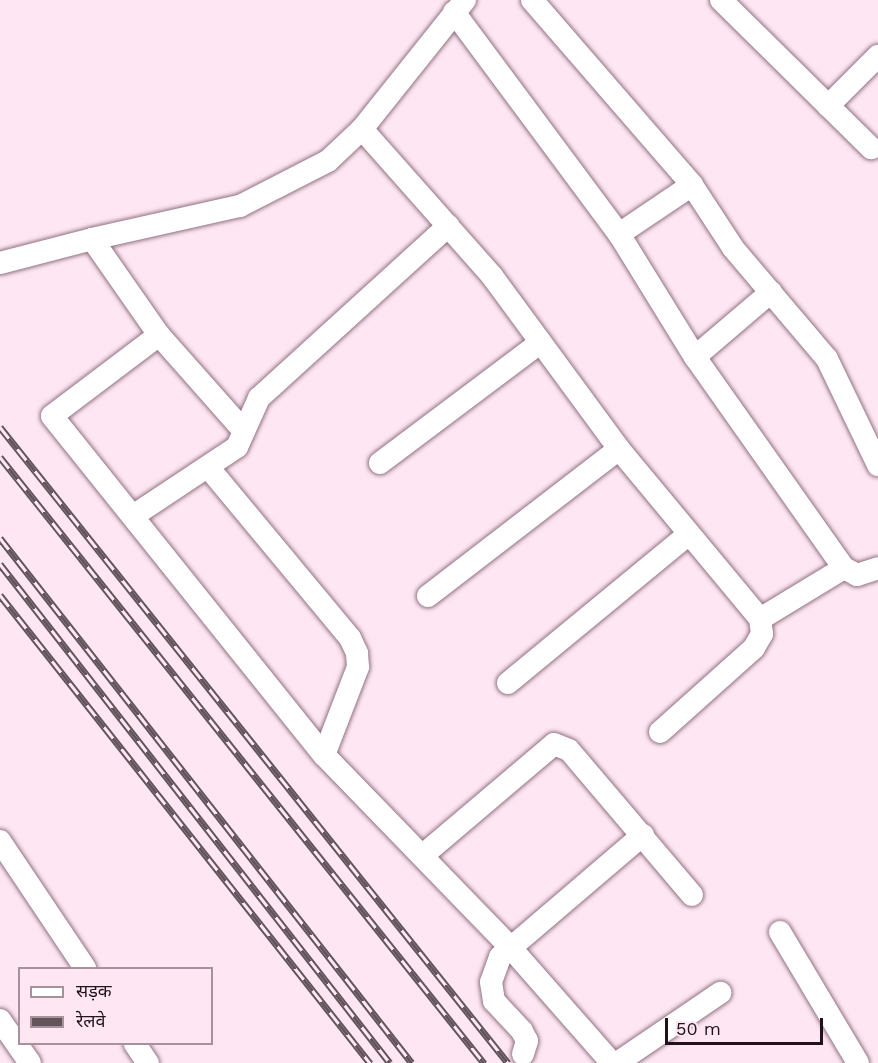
<!DOCTYPE html>
<meta charset="utf-8">
<style>
body{margin:0}
#map{position:relative;width:878px;height:1063px;overflow:hidden;background:#fee7f3;font-family:"Work Sans","Noto Sans Devanagari",sans-serif}
div>[style]{position:absolute}
.roads{filter:drop-shadow(0 0 2px #927183) drop-shadow(0 0 2px #927183)}
.minor>*{height:22px;margin:-11px;padding:0 11px;transform-origin:11px;border-radius:11px;background:#fff}
.rail>*{height:7px;margin-top:-3.5px;transform-origin:0;background:repeating-linear-gradient(90deg,#fee7f3 0 14px,#63535b 0 28px);box-sizing:border-box;border-block:2px solid #63535b}
span{translate:-50% -50%;white-space:nowrap;text-align:center;line-height:1.15;-webkit-text-stroke:6px #fee7f3;paint-order:stroke}
.legend{position:absolute;left:18px;top:967px;width:195px;height:78px;box-sizing:border-box;background:#fee7f3;border:2px solid #a5929c;margin:0;padding:8px 10px;list-style:none;font-size:18px;color:#20131a}
.legend li{display:flex;align-items:center;gap:12px;height:30px}
.legend b{width:30px;border:2px solid #a5929c}
.scale{position:absolute;left:665px;top:1018px;width:158px;height:27px;box-sizing:border-box;border:3px solid #20131a;border-top:0;padding-left:8px;font-size:18px;line-height:21px;white-space:nowrap;color:#20131a;-webkit-text-stroke:4px #fee7f3;paint-order:stroke}
</style>
<div id="map">
<div class="roads">
<div class="minor">
<i style="left:532px;top:0;width:245px;rotate:49.1deg"></i>
<i style="left:692px;top:185px;width:75px;rotate:56.9deg"></i>
<i style="left:733px;top:248px;width:145px;rotate:49.7deg"></i>
<i style="left:827px;top:359px;width:118px;rotate:64.3deg"></i>
<i style="left:721px;top:0;width:211px;rotate:44.6deg"></i>
<i style="left:454px;top:12px;width:277px;rotate:53.4deg"></i>
<i style="left:828px;top:106px;width:71px;rotate:-45deg"></i>
<i style="left:362px;top:129px;width:196px;rotate:48.5deg"></i>
<i style="left:492px;top:276px;width:215px;rotate:53.7deg"></i>
<i style="left:619px;top:449px;width:221px;rotate:50.3deg"></i>
<i style="left:760px;top:619px;width:15px;rotate:82deg"></i>
<i style="left:762px;top:634px;width:16px;rotate:120deg"></i>
<i style="left:754px;top:648px;width:126px;rotate:138.2deg"></i>
<i style="left:692px;top:185px;width:88px;rotate:146.1deg"></i>
<i style="left:619px;top:234px;width:145px;rotate:58.3deg"></i>
<i style="left:92px;top:239px;width:152px;rotate:-12.6deg"></i>
<i style="left:240px;top:206px;width:99px;rotate:-27.1deg"></i>
<i style="left:328px;top:161px;width:47px;rotate:-43.3deg"></i>
<i style="left:362px;top:129px;width:165px;rotate:-51.4deg"></i>
<i style="left:0;top:263px;width:95px;rotate:-14.6deg"></i>
<i style="left:92px;top:239px;width:117px;rotate:55.1deg"></i>
<i style="left:159px;top:335px;width:134px;rotate:142.9deg"></i>
<i style="left:52px;top:416px;width:435px;rotate:51.3deg"></i>
<i style="left:324px;top:755px;width:267px;rotate:45.9deg"></i>
<i style="left:510px;top:947px;width:154px;rotate:48.7deg"></i>
<i style="left:771px;top:292px;width:100px;rotate:139.5deg"></i>
<i style="left:695px;top:357px;width:258px;rotate:54.8deg"></i>
<i style="left:844px;top:568px;width:15px;rotate:28deg"></i>
<i style="left:857px;top:575px;width:22px;rotate:-18deg"></i>
<i style="left:159px;top:335px;width:128px;rotate:48.5deg"></i>
<i style="left:380px;top:463px;width:201px;rotate:-36.9deg"></i>
<i style="left:208px;top:467px;width:222px;rotate:50.3deg"></i>
<i style="left:350px;top:638px;width:17px;rotate:65deg"></i>
<i style="left:357px;top:653px;width:14px;rotate:86deg"></i>
<i style="left:358px;top:667px;width:94px;rotate:111.1deg"></i>
<i style="left:133px;top:516px;width:125px;rotate:-33.6deg"></i>
<i style="left:237px;top:447px;width:54px;rotate:-65.8deg"></i>
<i style="left:259px;top:398px;width:256px;rotate:-42.3deg"></i>
<i style="left:428px;top:596px;width:241px;rotate:-37.6deg"></i>
<i style="left:760px;top:619px;width:98px;rotate:-31.3deg"></i>
<i style="left:508px;top:683px;width:234px;rotate:-39.5deg"></i>
<i style="left:0;top:841px;width:153px;rotate:56.2deg"></i>
<i style="left:422px;top:856px;width:173px;rotate:-40.3deg"></i>
<i style="left:554px;top:744px;width:16px;rotate:22deg"></i>
<i style="left:569px;top:750px;width:190px;rotate:49.7deg"></i>
<i style="left:780px;top:932px;width:152px;rotate:59.2deg"></i>
<i style="left:0;top:1020px;width:52px;rotate:55.1deg"></i>
<i style="left:135px;top:1044px;width:23px;rotate:56deg"></i>
<i style="left:523px;top:1054px;width:14px;rotate:-73deg"></i>
<i style="left:527px;top:1041px;width:11px;rotate:-117deg"></i>
<i style="left:522px;top:1031px;width:41px;rotate:-133deg"></i>
<i style="left:494px;top:1001px;width:19px;rotate:-99deg"></i>
<i style="left:491px;top:982px;width:27px;rotate:-70deg"></i>
<i style="left:500px;top:957px;width:188px;rotate:-40.5deg"></i>
<i style="left:617px;top:1063px;width:125px;rotate:-34.2deg"></i>
</div>
</div>
<div class="rail">
<i style="left:0;top:427px;width:814px;rotate:51.38deg"></i>
<i style="left:0;top:457px;width:776px;rotate:51.39deg"></i>
<i style="left:0;top:538px;width:667px;rotate:51.88deg"></i>
<i style="left:0;top:564px;width:633px;rotate:51.99deg"></i>
<i style="left:0;top:595px;width:597px;rotate:51.67deg"></i>
</div>
<ul class="legend">
<li><b style="height:8px;background:#fff"></b>सड़क</li>
<li><b style="height:8px;background:#63535b"></b>रेलवे</li>
</ul>
<div class="scale">50 m</div>
</div>
